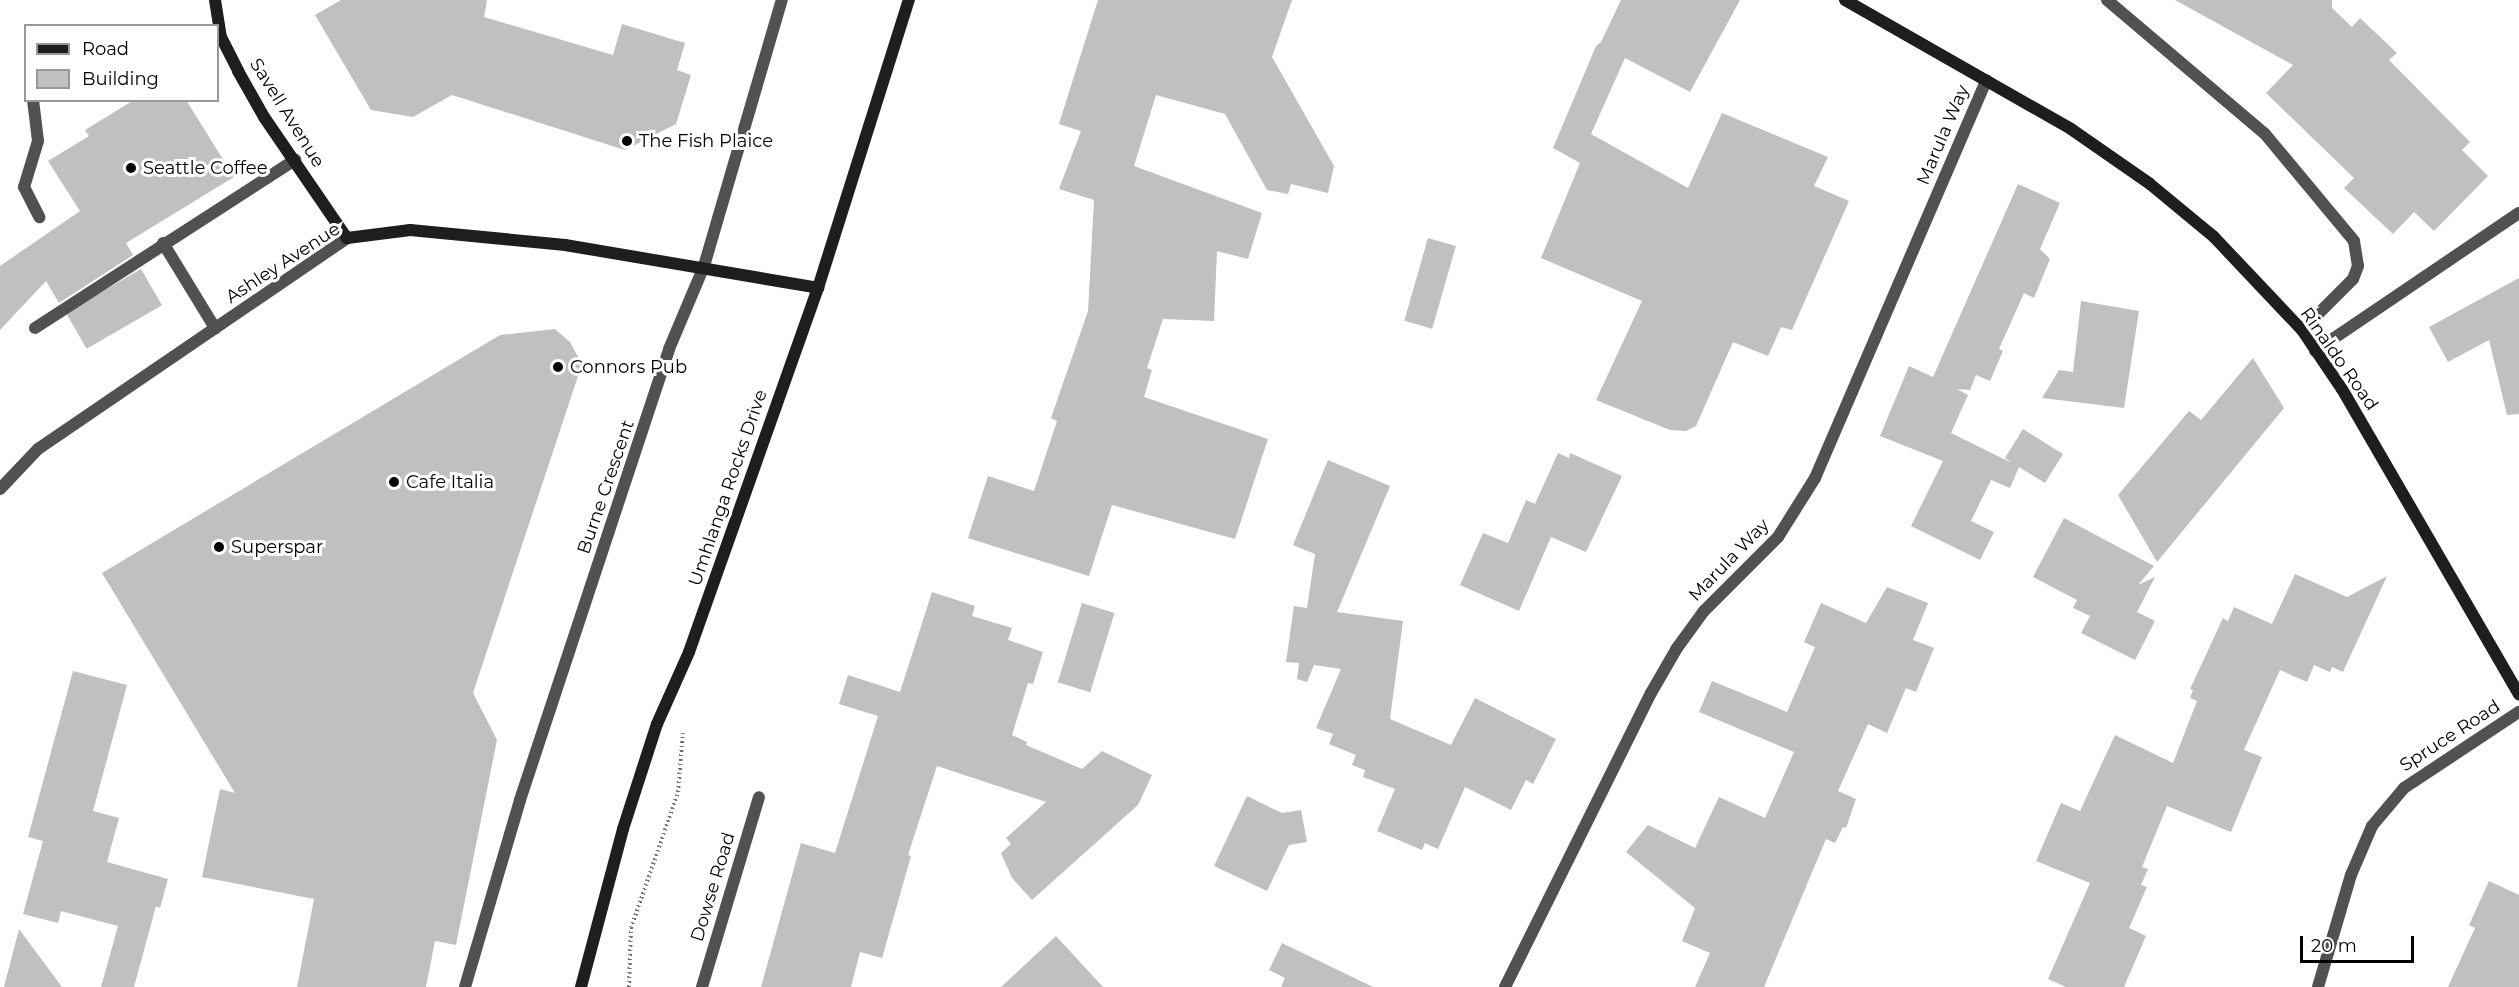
<!DOCTYPE html>
<style>
body{margin:0}
#map{position:relative;width:2519px;height:987px;overflow:hidden;background:#fff;font-family:Montserrat,sans-serif}
div>[style]{position:absolute}
.building>*{inset:0;background:#c0c0c0;transform-origin:0 0}
.path>*{height:4px;margin-top:-2px;transform-origin:0;background:repeating-linear-gradient(90deg,#737373 0 1.5px,transparent 0 4.5px)}
.lane>*{height:12px;margin:-6px;padding:0 6px;transform-origin:6px;border-radius:6px;background:#515151}
.street>*{height:12px;margin:-6px;padding:0 6px;transform-origin:6px;border-radius:6px;background:#515151}
.secondary>*{height:12px;margin:-6px;padding:0 6px;transform-origin:6px;border-radius:6px;background:#1e1e1e}
.dots>*{width:16px;height:16px;translate:-50% -50%;box-sizing:border-box;border:3px solid #fff;border-radius:50%}
span{translate:-50% -50%;white-space:nowrap;text-align:center;line-height:1.15;-webkit-text-stroke:6px #fff;paint-order:stroke}
.street-label{font-size:18px;color:#000}
.poi-label{font-size:18px;color:#000}
.left{translate:0 -50%;text-align:left}
.legend{position:absolute;left:24px;top:24px;width:195px;height:78px;box-sizing:border-box;background:#fff;border:2px solid #999;margin:0;padding:8px 10px;list-style:none;font-size:18px;color:#000}
.legend li{display:flex;align-items:center;gap:12px;height:30px}
.legend b{width:30px;border:2px solid #999}
.scale{position:absolute;left:2300px;top:936px;width:114px;height:27px;box-sizing:border-box;border:3px solid #000;border-top:0;padding-left:8px;font-size:18px;line-height:21px;white-space:nowrap;color:#000;-webkit-text-stroke:4px #fff;paint-order:stroke}
</style>
<div id="map">
<div class="building">
<i style="clip-path:polygon(341px 0,487px 0,484px 17px,613px 55px,622px 24px,685px 43px,677px 70px,691px 75px,676px 124px,625px 150px,452px 95px,413px 117px,371px 110px,315px 15px)"></i>
<i style="clip-path:polygon(1098px 0,1292px 0,1272px 57px,1334px 166px,1328px 193px,1291px 184px,1288px 194px,1267px 190px,1225px 114px,1156px 95px,1134px 166px,1262px 213px,1248px 259px,1217px 251px,1214px 321px,1163px 319px,1147px 368px,1152px 370px,1144px 397px,1268px 439px,1235px 539px,1112px 505px,1089px 576px,968px 538px,988px 476px,1034px 491px,1057px 421px,1051px 418px,1088px 311px,1094px 200px,1059px 189px,1081px 131px,1059px 124px)"></i>
<i style="clip-path:polygon(1621px 0,1740px 0,1690px 92px,1625px 58px,1591px 134px,1688px 188px,1722px 113px,1828px 157px,1814px 186px,1849px 201px,1792px 330px,1781px 327px,1768px 356px,1733px 342px,1696px 426px,1686px 431px,1670px 430px,1596px 400px,1642px 301px,1541px 258px,1580px 163px,1553px 148px,1596px 46px,1601px 42px)"></i>
<i style="clip-path:polygon(2175px 0,2332px 0,2332px 8px,2352px 27px,2360px 18px,2397px 53px,2389px 60px,2470px 142px,2462px 150px,2488px 176px,2434px 231px,2414px 212px,2393px 234px,2344px 188px,2354px 178px,2266px 93px,2293px 65px)"></i>
<i style="clip-path:polygon(134px 100px,186px 100px,234px 177px,126px 243px,133px 255px,59px 303px,46px 281px,0 330px,0 266px,80px 211px,48px 161px,89px 136px,85px 130px)"></i>
<i style="clip-path:polygon(2018px 184px,2060px 203px,2040px 249px,2050px 259px,2034px 298px,2024px 293px,1999px 349px,2003px 351px,1990px 381px,1976px 375px,1970px 390px,1957px 389px,1968px 395px,1951px 433px,2012px 463px,2005px 458px,2023px 429px,2063px 454px,2045px 483px,2019px 467px,2010px 488px,1991px 480px,1971px 521px,1994px 532px,1980px 560px,1911px 526px,1943px 461px,1880px 436px,1909px 366px,1933px 377px)"></i>
<i style="left:1428px;top:238px;width:29px;height:86px;rotate:16deg"></i>
<i style="left:141px;top:269px;width:42px;height:87px;rotate:60deg"></i>
<i style="clip-path:polygon(2519px 278px,2519px 414px,2507px 415px,2489px 340px,2448px 362px,2429px 327px)"></i>
<i style="clip-path:polygon(2081px 301px,2139px 311px,2124px 408px,2042px 398px,2059px 370px,2073px 372px)"></i>
<i style="clip-path:polygon(555px 329px,570px 342px,582px 364px,473px 693px,497px 740px,456px 945px,435px 941px,426px 987px,297px 987px,314px 899px,202px 877px,220px 789px,235px 793px,102px 573px,500px 335px)"></i>
<i style="clip-path:polygon(2253px 358px,2284px 408px,2157px 562px,2118px 495px,2189px 411px,2201px 420px)"></i>
<i style="clip-path:polygon(1558px 453px,1569px 458px,1570px 453px,1622px 476px,1586px 552px,1551px 537px,1519px 611px,1460px 585px,1483px 533px,1508px 543px,1526px 500px,1535px 504px)"></i>
<i style="clip-path:polygon(1328px 460px,1390px 486px,1337px 612px,1403px 621px,1390px 719px,1451px 745px,1475px 698px,1556px 739px,1533px 784px,1526px 780px,1511px 810px,1465px 787px,1438px 849px,1425px 843px,1422px 850px,1377px 831px,1395px 789px,1363px 777px,1365px 770px,1352px 765px,1356px 755px,1329px 744px,1333px 734px,1316px 728px,1341px 669px,1314px 665px,1307px 682px,1297px 679px,1299px 663px,1286px 662px,1294px 606px,1307px 608px,1315px 554px,1293px 545px)"></i>
<i style="clip-path:polygon(2064px 518px,2154px 566px,2138px 585px,2155px 577px,2137px 612px,2155px 621px,2135px 660px,2081px 633px,2090px 616px,2073px 608px,2077px 600px,2033px 577px)"></i>
<i style="clip-path:polygon(2295px 574px,2347px 597px,2387px 576px,2343px 672px,2332px 667px,2330px 672px,2314px 665px,2307px 682px,2280px 670px,2244px 750px,2262px 757px,2231px 832px,2167px 806px,2142px 867px,2148px 869px,2141px 885px,2147px 887px,2129px 928px,2146px 936px,2124px 987px,2066px 987px,2048px 979px,2090px 883px,2036px 861px,2061px 803px,2080px 811px,2115px 735px,2173px 763px,2197px 701px,2190px 698px,2193px 690px,2190px 689px,2223px 618px,2228px 621px,2234px 607px,2272px 624px)"></i>
<i style="clip-path:polygon(1887px 587px,1928px 603px,1913px 640px,1934px 648px,1916px 692px,1906px 688px,1887px 733px,1868px 724px,1838px 791px,1856px 799px,1846px 828px,1843px 827px,1835px 843px,1826px 839px,1764px 987px,1695px 987px,1710px 953px,1682px 941px,1695px 908px,1626px 852px,1648px 825px,1695px 848px,1719px 797px,1765px 818px,1794px 752px,1699px 712px,1712px 681px,1787px 712px,1815px 647px,1804px 642px,1821px 603px,1866px 623px)"></i>
<i style="clip-path:polygon(932px 592px,975px 606px,972px 616px,1012px 628px,1008px 640px,1043px 652px,1033px 684px,1028px 683px,1012px 735px,1027px 742px,1026px 745px,1082px 769px,1102px 751px,1152px 775px,1138px 805px,1032px 900px,1012px 878px,1001px 853px,1011px 844px,1006px 838px,1046px 802px,937px 766px,908px 855px,911px 856px,882px 958px,860px 952px,851px 987px,761px 987px,801px 843px,835px 853px,878px 716px,839px 704px,848px 675px,900px 692px)"></i>
<i style="left:1082px;top:603px;width:34px;height:83px;rotate:17deg"></i>
<i style="clip-path:polygon(73px 671px,127px 685px,93px 811px,119px 818px,107px 862px,168px 879px,160px 908px,156px 906px,134px 987px,101px 987px,118px 926px,61px 911px,58px 923px,23px 914px,43px 841px,28px 837px)"></i>
<i style="clip-path:polygon(1247px 796px,1282px 813px,1301px 810px,1307px 842px,1289px 845px,1267px 891px,1214px 866px)"></i>
<i style="clip-path:polygon(2489px 881px,2519px 895px,2519px 987px,2448px 987px,2475px 928px,2469px 925px)"></i>
<i style="clip-path:polygon(19px 929px,62px 987px,4px 987px)"></i>
<i style="clip-path:polygon(1056px 936px,1103px 987px,1001px 987px)"></i>
<i style="clip-path:polygon(1282px 943px,1373px 987px,1281px 987px,1285px 978px,1269px 970px)"></i>
</div>
<div class="path">
<i style="left:629px;top:987px;width:59px;rotate:-88.1deg"></i>
<i style="left:631px;top:928px;width:144px;rotate:-70.9deg"></i>
<i style="left:678px;top:792px;width:59px;rotate:-85.2deg"></i>
</div>
<div class="lane">
<i style="left:33px;top:100px;width:41px;rotate:83deg"></i>
<i style="left:38px;top:141px;width:48px;rotate:106.9deg"></i>
<i style="left:24px;top:187px;width:34px;rotate:63deg"></i>
<i style="left:163px;top:243px;width:100px;rotate:58.5deg"></i>
<i style="left:35px;top:328px;width:310px;rotate:-32.9deg"></i>
</div>
<div class="street">
<i style="left:2107px;top:0;width:207px;rotate:40.3deg"></i>
<i style="left:2265px;top:134px;width:139px;rotate:50.2deg"></i>
<i style="left:2354px;top:241px;width:25px;rotate:81deg"></i>
<i style="left:2358px;top:266px;width:14px;rotate:111deg"></i>
<i style="left:2353px;top:279px;width:72px;rotate:135deg"></i>
<i style="left:2315px;top:351px;width:246px;rotate:-34.1deg"></i>
<i style="left:0;top:489px;width:55px;rotate:-46.5deg"></i>
<i style="left:38px;top:449px;width:374px;rotate:-34.3deg"></i>
<i style="left:465px;top:987px;width:195px;rotate:-73.6deg"></i>
<i style="left:520px;top:800px;width:475px;rotate:-71.7deg"></i>
<i style="left:669px;top:349px;width:90px;rotate:-67.1deg"></i>
<i style="left:704px;top:266px;width:277px;rotate:-73.7deg"></i>
<i style="left:702px;top:987px;width:198px;rotate:-73.3deg"></i>
<i style="left:1505px;top:987px;width:328px;rotate:-63.6deg"></i>
<i style="left:1651px;top:693px;width:52px;rotate:-60deg"></i>
<i style="left:1677px;top:648px;width:46px;rotate:-53.9deg"></i>
<i style="left:1704px;top:611px;width:105px;rotate:-45deg"></i>
<i style="left:1778px;top:537px;width:70px;rotate:-57.9deg"></i>
<i style="left:1815px;top:478px;width:433px;rotate:-66.7deg"></i>
<i style="left:2318px;top:987px;width:117px;rotate:-73.6deg"></i>
<i style="left:2351px;top:875px;width:53px;rotate:-66.8deg"></i>
<i style="left:2372px;top:826px;width:50px;rotate:-49.9deg"></i>
<i style="left:2404px;top:788px;width:138px;rotate:-33.5deg"></i>
</div>
<div class="secondary">
<i style="left:215px;top:0;width:37px;rotate:81deg"></i>
<i style="left:221px;top:37px;width:38px;rotate:63deg"></i>
<i style="left:238px;top:71px;width:53px;rotate:60.5deg"></i>
<i style="left:264px;top:117px;width:147px;rotate:55.6deg"></i>
<i style="left:347px;top:238px;width:64px;rotate:-7.2deg"></i>
<i style="left:410px;top:230px;width:156px;rotate:5.5deg"></i>
<i style="left:565px;top:245px;width:257px;rotate:9.6deg"></i>
<i style="left:1845px;top:0;width:260px;rotate:29.7deg"></i>
<i style="left:2071px;top:129px;width:96px;rotate:34.8deg"></i>
<i style="left:2150px;top:184px;width:83px;rotate:39.6deg"></i>
<i style="left:2214px;top:237px;width:128px;rotate:46.6deg"></i>
<i style="left:2302px;top:330px;width:71px;rotate:55.9deg"></i>
<i style="left:2342px;top:389px;width:353px;rotate:59.9deg"></i>
<i style="left:581px;top:987px;width:163px;rotate:-75.1deg"></i>
<i style="left:623px;top:829px;width:110px;rotate:-72.1deg"></i>
<i style="left:657px;top:724px;width:79px;rotate:-66deg"></i>
<i style="left:689px;top:652px;width:386px;rotate:-70.5deg"></i>
<i style="left:818px;top:288px;width:302px;rotate:-72.5deg"></i>
</div>
<div class="dots">
<i style="left:627px;top:141px;background:#000"></i>
<i style="left:131px;top:168px;background:#000"></i>
<i style="left:558px;top:367px;background:#000"></i>
<i style="left:394px;top:482px;background:#000"></i>
<i style="left:219px;top:547px;background:#000"></i>
</div>
<div class="street-label">
<span style="left:287px;top:113px;rotate:58deg">Savell Avenue</span>
<span style="left:1943px;top:135px;rotate:-67deg">Marula Way</span>
<span style="left:283px;top:263px;rotate:-33deg">Ashley Avenue</span>
<span style="left:2339px;top:359px;rotate:55deg">Rinaldo Road</span>
<span style="left:606px;top:487px;rotate:-71deg">Burne Crescent</span>
<span style="left:728px;top:488px;rotate:-71deg">Umhlanga Rocks Drive</span>
<span style="left:1729px;top:560px;rotate:-46deg">Marula Way</span>
<span style="left:2450px;top:736px;rotate:-33deg">Spruce Road</span>
<span style="left:713px;top:887px;rotate:-73deg">Dowse Road</span>
</div>
<div class="poi-label">
<span class="left" style="left:639px;top:141px">The Fish Plaice</span>
<span class="left" style="left:143px;top:168px">Seattle Coffee</span>
<span class="left" style="left:570px;top:367px">Connors Pub</span>
<span class="left" style="left:406px;top:482px">Cafe Italia</span>
<span class="left" style="left:231px;top:547px">Superspar</span>
</div>
<ul class="legend">
<li><b style="height:8px;background:#1e1e1e"></b>Road</li>
<li><b style="height:16px;background:#c0c0c0"></b>Building</li>
</ul>
<div class="scale">20 m</div>
</div>
